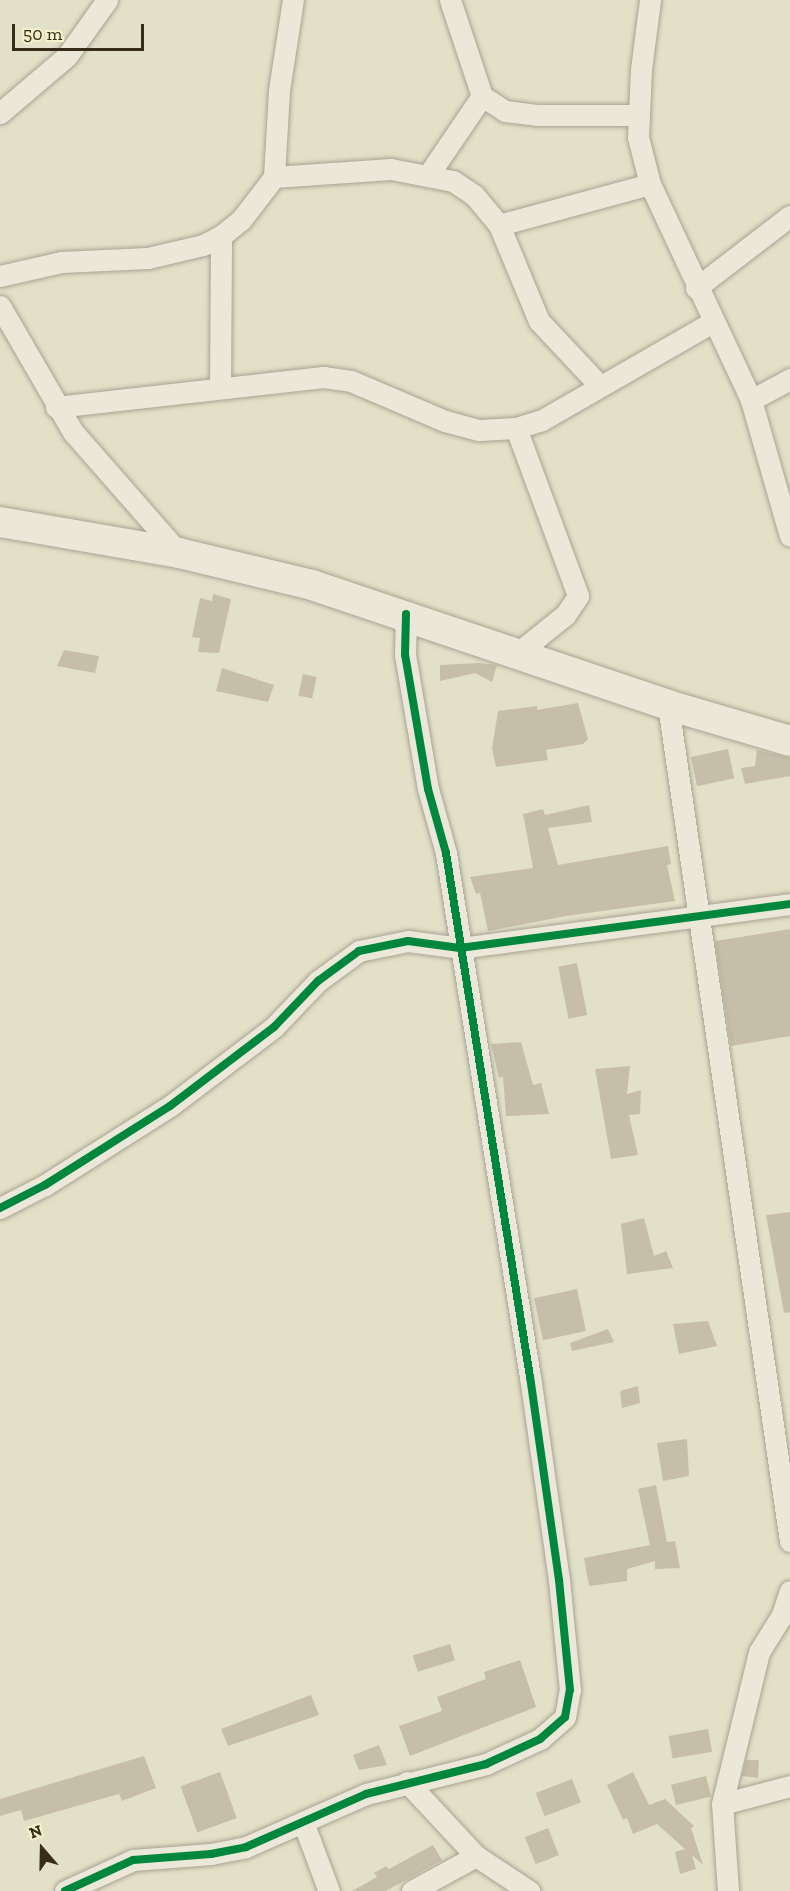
<!DOCTYPE html>
<style>
body{margin:0}
#map{position:relative;width:790px;height:1891px;overflow:hidden;background:#e3e0c8;font-family:"Zilla Slab",serif}
div>[style]{position:absolute}
.building>*{inset:0;background:#c6bea9;transform-origin:0 0}
.roads{filter:drop-shadow(0 0 2px #a7a392) drop-shadow(0 0 2px #a7a392)}
.street>*{height:21px;margin:-10.5px;padding:0 10.5px;transform-origin:10.5px;border-radius:10.5px;background:#ebe8da}
.secondary>*{height:30px;margin:-15px;padding:0 15px;transform-origin:15px;border-radius:15px;background:#ebe8da}
.cycleway>*{height:8px;margin:-4px;padding:0 4px;transform-origin:4px;border-radius:4px;background:#00873e}
span{translate:-50% -50%;white-space:nowrap;text-align:center;line-height:1.15;-webkit-text-stroke:6px #f6f1cb;paint-order:stroke}
.north{position:absolute;left:12px;top:1819px;width:60px;height:60px;-webkit-text-stroke:4px #f6f1cb;paint-order:stroke;rotate:340deg;font-size:16px;font-weight:700;line-height:24px;text-align:center;color:#352c1a}
.north::after{content:'';display:block;margin:auto;width:21px;height:27px;background:#352c1a;clip-path:polygon(50% 0,100% 100%,50% 72%,0 100%)}
.scale{position:absolute;left:12px;top:24px;width:132px;height:27px;box-sizing:border-box;border:3px solid #352c1a;border-top:0;padding-left:8px;font-size:18px;line-height:21px;white-space:nowrap;color:#352c1a;-webkit-text-stroke:4px #f6f1cb;paint-order:stroke}
</style>
<div id="map">
<div class="building">
<i style="clip-path:polygon(213px 594px,231px 599px,219px 653px,198px 652px,200px 638px,192px 637px,200px 598px,212px 601px)"></i>
<i style="clip-path:polygon(64px 650px,99px 656px,95px 673px,57px 666px)"></i>
<i style="clip-path:polygon(479px 663px,497px 665px,492px 682px,475px 673px,440px 681px,440px 665px)"></i>
<i style="clip-path:polygon(222px 668px,274px 685px,268px 702px,216px 691px)"></i>
<i style="left:303px;top:674px;width:14px;height:22px;rotate:12deg"></i>
<i style="clip-path:polygon(578px 703px,588px 739px,583px 744px,546px 750px,548px 760px,496px 767px,492px 749px,498px 711px,537px 706px,537px 710px)"></i>
<i style="left:728px;top:749px;width:30px;height:38px;rotate:78deg"></i>
<i style="clip-path:polygon(757px 750px,790px 758px,790px 776px,745px 784px,741px 768px,755px 766px)"></i>
<i style="clip-path:polygon(589px 805px,592px 822px,548px 828px,558px 865px,668px 846px,671px 864px,667px 865px,675px 901px,566px 916px,488px 931px,480px 893px,476px 894px,470px 877px,533px 868px,523px 814px,543px 809px,545px 815px)"></i>
<i style="clip-path:polygon(790px 929px,790px 1036px,731px 1046px,715px 941px)"></i>
<i style="left:577px;top:963px;width:53px;height:19px;rotate:79deg"></i>
<i style="clip-path:polygon(521px 1042px,533px 1085px,541px 1083px,549px 1114px,506px 1116px,503px 1077px,499px 1078px,491px 1044px)"></i>
<i style="clip-path:polygon(630px 1066px,627px 1094px,641px 1090px,640px 1114px,629px 1115px,638px 1155px,611px 1159px,595px 1069px)"></i>
<i style="clip-path:polygon(790px 1212px,790px 1312px,784px 1313px,766px 1215px)"></i>
<i style="clip-path:polygon(644px 1218px,654px 1256px,666px 1251px,673px 1268px,627px 1274px,621px 1224px)"></i>
<i style="left:577px;top:1289px;width:43px;height:44px;rotate:78deg"></i>
<i style="clip-path:polygon(708px 1321px,717px 1346px,679px 1354px,673px 1324px)"></i>
<i style="clip-path:polygon(608px 1329px,614px 1342px,572px 1351px,570px 1343px)"></i>
<i style="clip-path:polygon(638px 1386px,640px 1403px,622px 1408px,620px 1391px)"></i>
<i style="clip-path:polygon(687px 1439px,689px 1476px,663px 1481px,657px 1443px)"></i>
<i style="clip-path:polygon(656px 1485px,667px 1542px,675px 1541px,680px 1568px,655px 1569px,655px 1561px,627px 1569px,627px 1581px,589px 1586px,584px 1558px,650px 1545px,638px 1489px)"></i>
<i style="left:450px;top:1644px;width:17px;height:39px;rotate:73deg"></i>
<i style="clip-path:polygon(520px 1660px,536px 1707px,410px 1756px,399px 1726px,442px 1711px,437px 1697px,486px 1679px,484px 1672px)"></i>
<i style="clip-path:polygon(311px 1695px,319px 1715px,228px 1746px,221px 1729px)"></i>
<i style="left:708px;top:1729px;width:23px;height:40px;rotate:80deg"></i>
<i style="clip-path:polygon(379px 1745px,387px 1765px,359px 1770px,353px 1755px)"></i>
<i style="clip-path:polygon(144px 1756px,156px 1788px,122px 1801px,119px 1794px,24px 1821px,21px 1810px,0 1816px,0 1799px)"></i>
<i style="clip-path:polygon(746px 1760px,759px 1760px,758px 1778px,742px 1776px)"></i>
<i style="left:220px;top:1772px;width:49px;height:42px;rotate:70deg"></i>
<i style="clip-path:polygon(633px 1772px,649px 1805px,665px 1799px,694px 1826px,691px 1828px,703px 1865px,692px 1855px,696px 1869px,680px 1874px,675px 1852px,685px 1849px,657px 1824px,633px 1834px,627px 1818px,623px 1820px,607px 1785px)"></i>
<i style="left:706px;top:1776px;width:21px;height:36px;rotate:76deg"></i>
<i style="left:572px;top:1779px;width:25px;height:39px;rotate:69deg"></i>
<i style="left:548px;top:1828px;width:29px;height:25px;rotate:68deg"></i>
<i style="clip-path:polygon(433px 1845px,442px 1860px,386px 1891px,352px 1891px,377px 1877px,374px 1873px,386px 1866px,389px 1869px)"></i>
</div>
<div class="roads">
<div class="street">
<i style="left:450px;top:0;width:101px;rotate:71.6deg"></i>
<i style="left:482px;top:96px;width:27px;rotate:33deg"></i>
<i style="left:505px;top:111px;width:32px;rotate:7deg"></i>
<i style="left:537px;top:115px;width:102px"></i>
<i style="left:650px;top:0;width:70px;rotate:97.4deg"></i>
<i style="left:641px;top:69px;width:68px;rotate:92.5deg"></i>
<i style="left:638px;top:137px;width:49px;rotate:75.7deg"></i>
<i style="left:650px;top:184px;width:238px;rotate:64.9deg"></i>
<i style="left:751px;top:400px;width:141px;rotate:74deg"></i>
<i style="left:0;top:113px;width:88px;rotate:-40.4deg"></i>
<i style="left:67px;top:56px;width:69px;rotate:-54.5deg"></i>
<i style="left:429px;top:174px;width:94px;rotate:-55.8deg"></i>
<i style="left:274px;top:177px;width:117px;rotate:-3.9deg"></i>
<i style="left:391px;top:169px;width:63px;rotate:11deg"></i>
<i style="left:453px;top:181px;width:25px;rotate:34deg"></i>
<i style="left:474px;top:195px;width:39px;rotate:50deg"></i>
<i style="left:499px;top:225px;width:104px;rotate:67.4deg"></i>
<i style="left:539px;top:321px;width:89px;rotate:46.8deg"></i>
<i style="left:499px;top:225px;width:156px;rotate:-15.2deg"></i>
<i style="left:0;top:276px;width:63px;rotate:-12.9deg"></i>
<i style="left:61px;top:262px;width:87px;rotate:-2.6deg"></i>
<i style="left:148px;top:258px;width:57px;rotate:-13.3deg"></i>
<i style="left:203px;top:245px;width:20px;rotate:-27deg"></i>
<i style="left:221px;top:236px;width:26px;rotate:-39deg"></i>
<i style="left:241px;top:220px;width:54px;rotate:-52.5deg"></i>
<i style="left:274px;top:177px;width:87px;rotate:-86.7deg"></i>
<i style="left:279px;top:90px;width:91px;rotate:-81.2deg"></i>
<i style="left:696px;top:288px;width:118px;rotate:-37.5deg"></i>
<i style="left:0;top:306px;width:146px;rotate:59.9deg"></i>
<i style="left:73px;top:432px;width:161px;rotate:48.8deg"></i>
<i style="left:220px;top:387px;width:151px;rotate:-89.6deg"></i>
<i style="left:751px;top:400px;width:44px;rotate:-28.3deg"></i>
<i style="left:56px;top:407px;width:269px;rotate:-6.4deg"></i>
<i style="left:323px;top:377px;width:28px;rotate:8deg"></i>
<i style="left:351px;top:381px;width:102px;rotate:23.1deg"></i>
<i style="left:445px;top:421px;width:35px;rotate:15deg"></i>
<i style="left:479px;top:430px;width:37px;rotate:-3deg"></i>
<i style="left:516px;top:428px;width:27px;rotate:-17deg"></i>
<i style="left:542px;top:420px;width:198px;rotate:-29.9deg"></i>
<i style="left:516px;top:428px;width:179px;rotate:69.7deg"></i>
<i style="left:578px;top:596px;width:23px;rotate:124deg"></i>
<i style="left:565px;top:615px;width:59px;rotate:141.2deg"></i>
<i style="left:668px;top:705px;width:845px;rotate:81.7deg"></i>
<i style="left:0;top:1208px;width:51px;rotate:-27.1deg"></i>
<i style="left:45px;top:1185px;width:148px;rotate:-32.3deg"></i>
<i style="left:170px;top:1106px;width:131px;rotate:-37.2deg"></i>
<i style="left:274px;top:1027px;width:64px;rotate:-46.3deg"></i>
<i style="left:318px;top:981px;width:51px;rotate:-36.2deg"></i>
<i style="left:359px;top:951px;width:50px;rotate:-11.5deg"></i>
<i style="left:408px;top:941px;width:52px;rotate:7.7deg"></i>
<i style="left:460px;top:948px;width:333px;rotate:-7.6deg"></i>
<i style="left:407px;top:1782px;width:101px;rotate:47deg"></i>
<i style="left:476px;top:1856px;width:64px;rotate:33.4deg"></i>
<i style="left:722px;top:1804px;width:70px;rotate:-14.8deg"></i>
<i style="left:303px;top:1822px;width:74px;rotate:69.4deg"></i>
<i style="left:65px;top:1891px;width:75px;rotate:-24.5deg"></i>
<i style="left:133px;top:1860px;width:78px;rotate:-4.4deg"></i>
<i style="left:211px;top:1854px;width:36px;rotate:-11deg"></i>
<i style="left:246px;top:1847px;width:131px;rotate:-23.8deg"></i>
<i style="left:366px;top:1794px;width:124px;rotate:-14deg"></i>
<i style="left:486px;top:1764px;width:60px;rotate:-24.8deg"></i>
<i style="left:540px;top:1739px;width:33px;rotate:-41deg"></i>
<i style="left:565px;top:1717px;width:27px;rotate:-80deg"></i>
<i style="left:570px;top:1690px;width:111px;rotate:-95.7deg"></i>
<i style="left:559px;top:1580px;width:205px;rotate:-98.1deg"></i>
<i style="left:530px;top:1377px;width:531px;rotate:-99.11deg"></i>
<i style="left:446px;top:853px;width:66px;rotate:-105.7deg"></i>
<i style="left:428px;top:789px;width:136px;rotate:-99.7deg"></i>
<i style="left:405px;top:655px;width:41px;rotate:-88.6deg"></i>
<i style="left:412px;top:1891px;width:73px;rotate:-28.7deg"></i>
<i style="left:728px;top:1891px;width:87px;rotate:-93.9deg"></i>
<i style="left:722px;top:1804px;width:156px;rotate:-76.3deg"></i>
<i style="left:759px;top:1652px;width:44px;rotate:-58.1deg"></i>
<i style="left:782px;top:1615px;width:25px;rotate:-72deg"></i>
</div>
<div class="secondary">
<i style="left:0;top:522px;width:182px;rotate:9.8deg"></i>
<i style="left:179px;top:553px;width:137px;rotate:13.5deg"></i>
<i style="left:312px;top:585px;width:376px;rotate:18.6deg"></i>
<i style="left:668px;top:705px;width:127px;rotate:16.4deg"></i>
</div>
</div>
<div class="cycleway">
<i style="left:0;top:1208px;width:51px;rotate:-27.1deg"></i>
<i style="left:45px;top:1185px;width:148px;rotate:-32.3deg"></i>
<i style="left:170px;top:1106px;width:131px;rotate:-37.2deg"></i>
<i style="left:274px;top:1027px;width:64px;rotate:-46.3deg"></i>
<i style="left:318px;top:981px;width:51px;rotate:-36.2deg"></i>
<i style="left:359px;top:951px;width:50px;rotate:-11.5deg"></i>
<i style="left:408px;top:941px;width:52px;rotate:7.7deg"></i>
<i style="left:460px;top:948px;width:333px;rotate:-7.6deg"></i>
<i style="left:65px;top:1891px;width:75px;rotate:-24.5deg"></i>
<i style="left:133px;top:1860px;width:78px;rotate:-4.4deg"></i>
<i style="left:211px;top:1854px;width:36px;rotate:-11deg"></i>
<i style="left:246px;top:1847px;width:131px;rotate:-23.8deg"></i>
<i style="left:366px;top:1794px;width:124px;rotate:-14deg"></i>
<i style="left:486px;top:1764px;width:60px;rotate:-24.8deg"></i>
<i style="left:540px;top:1739px;width:33px;rotate:-41deg"></i>
<i style="left:565px;top:1717px;width:27px;rotate:-80deg"></i>
<i style="left:570px;top:1690px;width:111px;rotate:-95.7deg"></i>
<i style="left:559px;top:1580px;width:205px;rotate:-98.1deg"></i>
<i style="left:530px;top:1377px;width:531px;rotate:-99.11deg"></i>
<i style="left:446px;top:853px;width:66px;rotate:-105.7deg"></i>
<i style="left:428px;top:789px;width:136px;rotate:-99.7deg"></i>
<i style="left:405px;top:655px;width:41px;rotate:-88.6deg"></i>
</div>
<div class="north">N</div>
<div class="scale">50 m</div>
</div>
